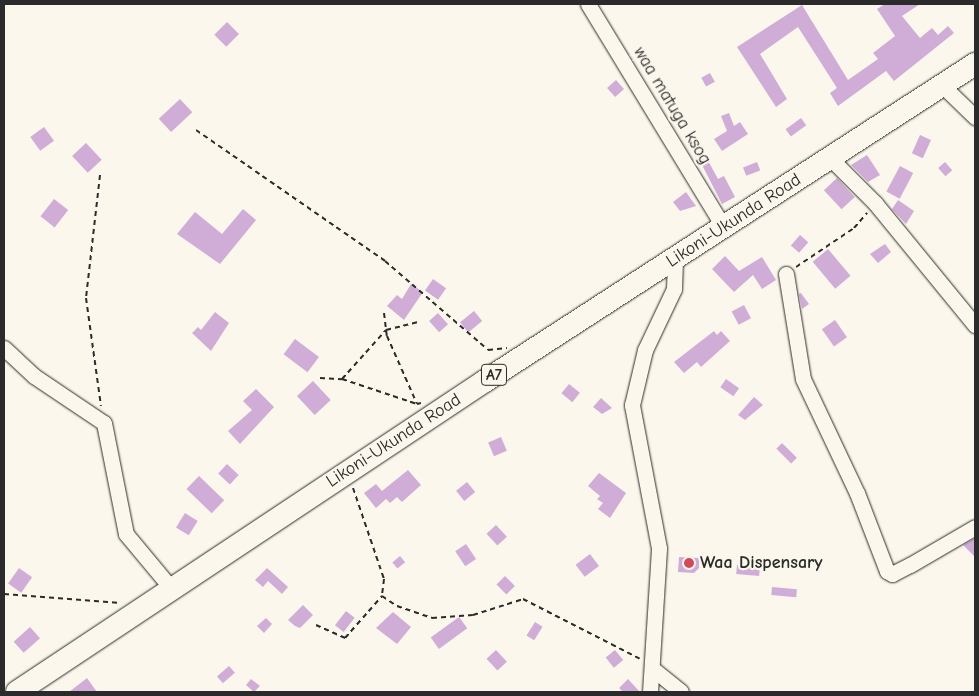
<!DOCTYPE html>
<style>
body{margin:0}
#map{position:relative;width:979px;height:696px;overflow:hidden;background:#fbf7ec;font-family:"Comic Neue",sans-serif}
div>[style]{position:absolute}
.building>*{inset:0;background:#d0add7;transform-origin:0 0}
.path>*{height:2px;margin-top:-1px;transform-origin:0;background:repeating-linear-gradient(90deg,#2b2b2b 0 5px,transparent 0 9px)}
.roads{filter:drop-shadow(0 0 1px #2b2b2b) drop-shadow(0 0 1px #2b2b2b)}
.minor>*{height:15px;margin:-7.5px;padding:0 7.5px;transform-origin:7.5px;border-radius:7.5px;background:#fbf7ec}
.highway>*{height:22px;margin:-11px;padding:0 11px;transform-origin:11px;border-radius:11px;background:#fbf7ec}
.dots>*{width:14px;height:14px;translate:-50% -50%;box-sizing:border-box;border:2px solid #fbf7ec;border-radius:50%}
span{translate:-50% -50%;white-space:nowrap;text-align:center;line-height:1.15;-webkit-text-stroke:4.5px #fbf7ec;paint-order:stroke}
.shield-label span{padding:1px 4px;background:#fbf7ec;border:1px solid;border-radius:4px;-webkit-text-stroke-width:0}
.shield-label{font-size:16px;color:#2b2b2b;font-weight:700}
.street-label{font-size:18px;color:#2b2b2b}
.poi-label{font-size:18px;color:#2b2b2b;font-weight:700}
.left{translate:0 -50%;text-align:left}
.frame{position:absolute;inset:0;border:5px solid #2b2b2b;pointer-events:none}
</style>
<div id="map">
<div class="building">
<i style="clip-path:polygon(885px 4px,920px 4px,902px 16px,920px 38px,932px 28px,938px 35px,948px 26px,954px 33px,894px 81px,886px 71px,838px 106px,830px 93px,837px 88px,798px 27px,760px 54px,787px 99px,776px 107px,737px 47px,802px 5px,848px 80px,878px 59px,873px 53px,895px 36px,877px 9px)"></i>
<i style="left:227px;top:22px;width:17px;height:18px;rotate:45deg"></i>
<i style="left:710px;top:73px;width:10px;height:10px;rotate:61deg"></i>
<i style="left:616px;top:80px;width:12px;height:12px;rotate:48deg"></i>
<i style="left:180px;top:99px;width:18px;height:29px;rotate:47deg"></i>
<i style="clip-path:polygon(729px 113px,734px 126px,740px 122px,748px 134px,722px 151px,714px 139px,727px 131px,721px 116px)"></i>
<i style="left:801px;top:118px;width:9px;height:19px;rotate:54deg"></i>
<i style="left:44px;top:127px;width:17px;height:17px;rotate:54deg"></i>
<i style="left:920px;top:135px;width:12px;height:20px;rotate:24deg"></i>
<i style="left:86px;top:143px;width:23px;height:19px;rotate:47deg"></i>
<i style="clip-path:polygon(867px 155px,880px 175px,868px 182px,851px 165px)"></i>
<i style="clip-path:polygon(706px 157px,718px 179px,724px 176px,735px 197px,722px 204px,700px 161px)"></i>
<i style="left:757px;top:162px;width:9px;height:15px;rotate:69deg"></i>
<i style="left:945px;top:162px;width:11px;height:9px;rotate:49deg"></i>
<i style="left:900px;top:166px;width:15px;height:29px;rotate:28deg"></i>
<i style="left:837px;top:178px;width:26px;height:18px;rotate:47deg"></i>
<i style="clip-path:polygon(686px 192px,696px 206px,680px 211px,673px 202px)"></i>
<i style="left:54px;top:199px;width:18px;height:22px;rotate:38deg"></i>
<i style="clip-path:polygon(898px 200px,914px 211px,906px 224px,892px 209px)"></i>
<i style="clip-path:polygon(243px 209px,256px 220px,220px 264px,177px 234px,195px 212px,222px 234px)"></i>
<i style="left:800px;top:235px;width:11px;height:14px;rotate:41deg"></i>
<i style="clip-path:polygon(885px 244px,891px 252px,878px 263px,870px 254px)"></i>
<i style="left:828px;top:249px;width:35px;height:20px;rotate:50deg"></i>
<i style="clip-path:polygon(725px 256px,739px 271px,762px 257px,776px 280px,762px 289px,753px 275px,734px 292px,712px 269px)"></i>
<i style="left:433px;top:279px;width:16px;height:14px;rotate:35deg"></i>
<i style="clip-path:polygon(411px 284px,423px 292px,404px 320px,387px 306px,397px 295px,402px 299px)"></i>
<i style="clip-path:polygon(801px 293px,809px 304px,802px 309px,799px 294px)"></i>
<i style="left:744px;top:305px;width:15px;height:14px;rotate:62deg"></i>
<i style="left:474px;top:311px;width:13px;height:18px;rotate:51deg"></i>
<i style="clip-path:polygon(215px 312px,229px 323px,211px 351px,192px 333px,198px 327px,201px 330px)"></i>
<i style="left:438px;top:313px;width:15px;height:12px;rotate:48deg"></i>
<i style="left:835px;top:320px;width:21px;height:16px;rotate:55deg"></i>
<i style="clip-path:polygon(714px 331px,717px 335px,721px 331px,730px 341px,701px 367px,697px 362px,684px 373px,674px 362px)"></i>
<i style="left:295px;top:339px;width:30px;height:19px;rotate:37deg"></i>
<i style="left:726px;top:379px;width:16px;height:10px;rotate:35deg"></i>
<i style="left:313px;top:381px;width:26px;height:22px;rotate:47deg"></i>
<i style="left:569px;top:384px;width:14px;height:12px;rotate:39deg"></i>
<i style="clip-path:polygon(256px 389px,274px 407px,240px 444px,228px 431px,252px 410px,243px 401px)"></i>
<i style="clip-path:polygon(754px 397px,763px 405px,745px 420px,738px 415px)"></i>
<i style="clip-path:polygon(601px 398px,612px 408px,602px 414px,593px 407px)"></i>
<i style="left:501px;top:437px;width:15px;height:14px;rotate:67deg"></i>
<i style="left:782px;top:443px;width:21px;height:8px;rotate:45deg"></i>
<i style="left:227px;top:464px;width:16px;height:13px;rotate:43deg"></i>
<i style="clip-path:polygon(408px 470px,421px 485px,402px 502px,397px 497px,390px 503px,386px 499px,376px 508px,364px 493px,376px 484px,382px 491px)"></i>
<i style="clip-path:polygon(599px 473px,626px 493px,610px 518px,598px 509px,603px 503px,597px 499px,600px 496px,588px 486px)"></i>
<i style="left:199px;top:476px;width:35px;height:18px;rotate:44deg"></i>
<i style="left:467px;top:482px;width:13px;height:14px;rotate:51deg"></i>
<i style="left:185px;top:513px;width:15px;height:17px;rotate:32deg"></i>
<i style="left:496px;top:525px;width:16px;height:13px;rotate:47deg"></i>
<i style="clip-path:polygon(975px 538px,975px 557px,963px 545px)"></i>
<i style="left:466px;top:544px;width:18px;height:13px;rotate:56deg"></i>
<i style="left:590px;top:554px;width:15px;height:18px;rotate:53deg"></i>
<i style="left:400px;top:556px;width:8px;height:10px;rotate:50deg"></i>
<i style="clip-path:polygon(679px 557px,699px 558px,699px 568px,694px 573px,678px 572px)"></i>
<i style="left:737px;top:565px;width:23px;height:9px;rotate:5deg"></i>
<i style="left:19px;top:568px;width:16px;height:19px;rotate:35deg"></i>
<i style="clip-path:polygon(267px 568px,288px 587px,282px 594px,268px 581px,263px 587px,255px 580px)"></i>
<i style="left:505px;top:576px;width:14px;height:12px;rotate:45deg"></i>
<i style="left:772px;top:587px;width:25px;height:8px;rotate:5deg"></i>
<i style="clip-path:polygon(303px 605px,313px 615px,300px 628px,295px 626px,288px 620px)"></i>
<i style="left:346px;top:611px;width:11px;height:18px;rotate:38deg"></i>
<i style="clip-path:polygon(393px 612px,411px 627px,397px 644px,376px 628px)"></i>
<i style="left:459px;top:617px;width:14px;height:35px;rotate:54deg"></i>
<i style="clip-path:polygon(266px 618px,272px 624px,264px 633px,257px 626px)"></i>
<i style="left:535px;top:622px;width:9px;height:16px;rotate:32deg"></i>
<i style="left:30px;top:627px;width:15px;height:22px;rotate:48deg"></i>
<i style="left:496px;top:650px;width:16px;height:13px;rotate:47deg"></i>
<i style="left:615px;top:650px;width:13px;height:12px;rotate:51deg"></i>
<i style="left:229px;top:666px;width:9px;height:16px;rotate:49deg"></i>
<i style="clip-path:polygon(87px 678px,97px 692px,69px 692px)"></i>
<i style="clip-path:polygon(251px 679px,260px 686px,254px 692px,246px 685px)"></i>
<i style="clip-path:polygon(628px 679px,640px 692px,623px 692px,619px 688px)"></i>
</div>
<div class="path">
<i style="left:196px;top:130px;width:230px;rotate:34.7deg"></i>
<i style="left:385px;top:261px;width:136px;rotate:40.8deg"></i>
<i style="left:488px;top:350px;width:19px;rotate:-6deg"></i>
<i style="left:100px;top:175px;width:124px;rotate:96.5deg"></i>
<i style="left:86px;top:298px;width:109px;rotate:82.1deg"></i>
<i style="left:796px;top:267px;width:70px;rotate:-33.9deg"></i>
<i style="left:854px;top:228px;width:20px;rotate:-49deg"></i>
<i style="left:384px;top:313px;width:23px;rotate:83deg"></i>
<i style="left:387px;top:336px;width:74px;rotate:66.2deg"></i>
<i style="left:417px;top:404px;width:4px;rotate:-14deg"></i>
<i style="left:320px;top:378px;width:22px;rotate:3deg"></i>
<i style="left:342px;top:379px;width:66px;rotate:-48.1deg"></i>
<i style="left:386px;top:330px;width:32px;rotate:-14deg"></i>
<i style="left:342px;top:379px;width:79px;rotate:18.4deg"></i>
<i style="left:353px;top:488px;width:96px;rotate:71.2deg"></i>
<i style="left:384px;top:579px;width:17px;rotate:97deg"></i>
<i style="left:382px;top:596px;width:18px;rotate:34deg"></i>
<i style="left:397px;top:606px;width:37px;rotate:19deg"></i>
<i style="left:432px;top:618px;width:41px;rotate:-4.2deg"></i>
<i style="left:473px;top:615px;width:52px;rotate:-17.7deg"></i>
<i style="left:523px;top:599px;width:131px;rotate:27.1deg"></i>
<i style="left:4px;top:594px;width:117px;rotate:4.4deg"></i>
<i style="left:316px;top:625px;width:32px;rotate:24deg"></i>
<i style="left:345px;top:638px;width:56px;rotate:-48.6deg"></i>
</div>
<div class="roads">
<div class="minor">
<i style="left:588px;top:4px;width:262px;rotate:58.7deg"></i>
<i style="left:943px;top:86px;width:45px;rotate:44.1deg"></i>
<i style="left:830px;top:158px;width:64px;rotate:45deg"></i>
<i style="left:875px;top:203px;width:158px;rotate:50.7deg"></i>
<i style="left:786px;top:274px;width:106px;rotate:80.8deg"></i>
<i style="left:803px;top:379px;width:126px;rotate:64.7deg"></i>
<i style="left:857px;top:493px;width:84px;rotate:69deg"></i>
<i style="left:887px;top:571px;width:6px;rotate:31deg"></i>
<i style="left:892px;top:574px;width:20px;rotate:-27deg"></i>
<i style="left:910px;top:565px;width:75px;rotate:-30.3deg"></i>
<i style="left:4px;top:348px;width:41px;rotate:43deg"></i>
<i style="left:34px;top:376px;width:84px;rotate:33.9deg"></i>
<i style="left:104px;top:423px;width:113px;rotate:78.8deg"></i>
<i style="left:126px;top:534px;width:70px;rotate:50.2deg"></i>
<i style="left:653px;top:669px;width:36px;rotate:39deg"></i>
<i style="left:650px;top:692px;width:144px;rotate:-86.4deg"></i>
<i style="left:659px;top:548px;width:146px;rotate:-100.7deg"></i>
<i style="left:632px;top:405px;width:57px;rotate:-76.7deg"></i>
<i style="left:645px;top:350px;width:68px;rotate:-64.6deg"></i>
<i style="left:674px;top:289px;width:30px;rotate:-88deg"></i>
</div>
<div class="highway">
<i style="left:17px;top:692px;width:562px;rotate:-33.61deg"></i>
<i style="left:485px;top:381px;width:584px;rotate:-32.9deg"></i>
</div>
</div>
<div class="dots">
<i style="left:689px;top:563px;background:#d1495b"></i>
</div>
<div class="shield-label">
<span style="left:494px;top:375px">A7</span>
</div>
<div class="street-label">
<span style="left:672px;top:106px;rotate:59deg">waa matuga ksog</span>
<span style="left:734px;top:221px;rotate:-33deg">Likoni-Ukunda Road</span>
<span style="left:394px;top:441px;rotate:-33deg">Likoni-Ukunda Road</span>
</div>
<div class="poi-label">
<span class="left" style="left:700px;top:563px">Waa Dispensary</span>
</div>
<div class="frame"></div>
</div>
